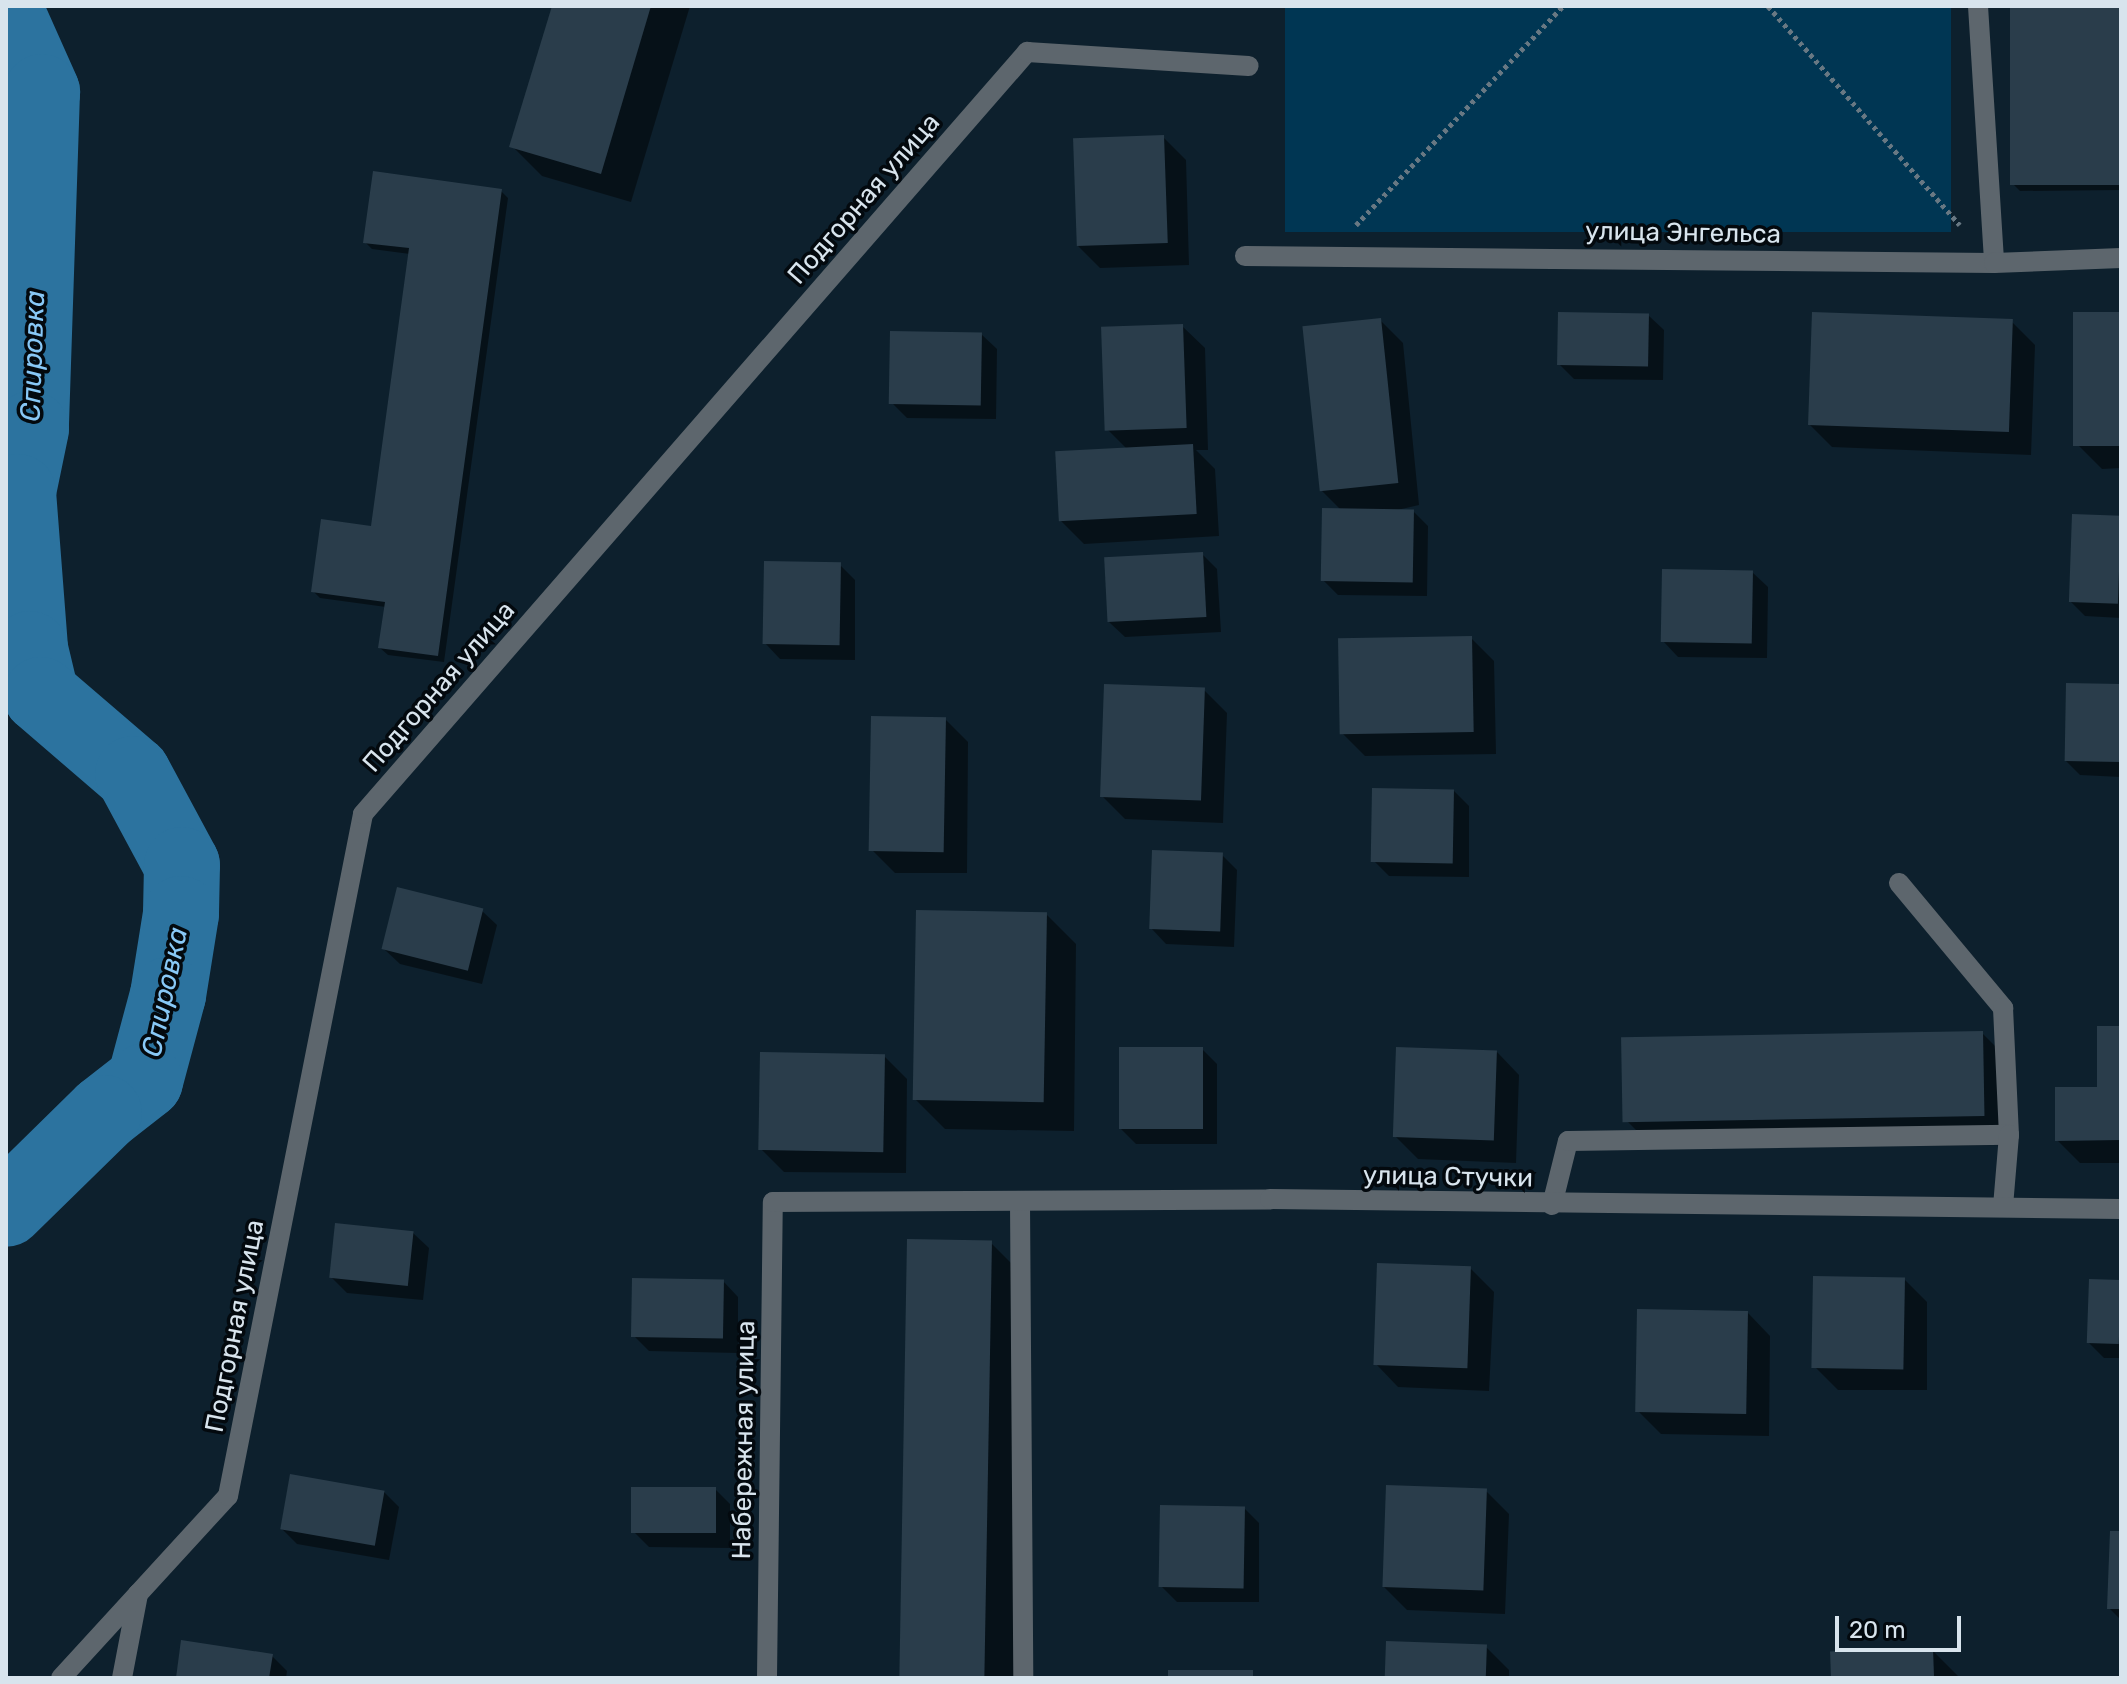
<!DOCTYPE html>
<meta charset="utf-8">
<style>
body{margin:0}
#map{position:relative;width:2127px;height:1684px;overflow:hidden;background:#0d202d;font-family:Rubik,sans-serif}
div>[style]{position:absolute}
.green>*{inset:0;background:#003653;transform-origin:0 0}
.shadow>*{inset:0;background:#0007}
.river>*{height:76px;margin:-38px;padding:0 38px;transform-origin:38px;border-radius:38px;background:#2c739f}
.building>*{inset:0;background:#2a3d4b;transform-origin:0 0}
.path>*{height:5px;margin-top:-2.5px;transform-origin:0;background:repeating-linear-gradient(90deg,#687883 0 4px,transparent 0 8px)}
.lane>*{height:20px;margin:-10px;padding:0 10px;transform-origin:10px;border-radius:10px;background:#5d666d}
.street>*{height:20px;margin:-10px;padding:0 10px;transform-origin:10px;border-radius:10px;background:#5d666d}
span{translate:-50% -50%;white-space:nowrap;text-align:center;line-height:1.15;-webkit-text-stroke:7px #03090e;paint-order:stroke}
.street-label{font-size:26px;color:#d8e4ed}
.water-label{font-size:28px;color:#88c8f6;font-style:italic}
.frame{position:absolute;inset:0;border:8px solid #d8e4ed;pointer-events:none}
.scale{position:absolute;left:1835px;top:1616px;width:126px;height:36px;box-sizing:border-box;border:4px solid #d8e4ed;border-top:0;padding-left:10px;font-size:24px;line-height:28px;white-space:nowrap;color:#d8e4ed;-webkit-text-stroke:6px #03090e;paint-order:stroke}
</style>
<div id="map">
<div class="green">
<i style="left:1285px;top:6px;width:666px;height:226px"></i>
</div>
<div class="shadow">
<i style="clip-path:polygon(554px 6px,690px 6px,631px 202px,542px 176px,512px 146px)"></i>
<i style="clip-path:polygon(2012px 6px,2121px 6px,2121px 190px,2020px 191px,2013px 184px)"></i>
<i style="clip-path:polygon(1163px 137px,1186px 160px,1189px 265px,1100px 268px,1077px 245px)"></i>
<i style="clip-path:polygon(501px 191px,508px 198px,444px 662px,388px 655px,380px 648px,386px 607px,320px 598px,313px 591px,373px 528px,410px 254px,372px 249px,365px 242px)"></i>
<i style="clip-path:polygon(2121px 314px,2121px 468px,2102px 469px,2079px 446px)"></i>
<i style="clip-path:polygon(1648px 315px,1664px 330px,1663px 380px,1574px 379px,1559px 364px)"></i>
<i style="clip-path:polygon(1380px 320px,1403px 343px,1419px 505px,1393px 511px,1413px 511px,1428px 526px,1427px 596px,1338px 595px,1323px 580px,1341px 510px,1321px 490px)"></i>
<i style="clip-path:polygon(2012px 322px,2035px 345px,2031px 455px,1832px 447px,1809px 424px)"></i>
<i style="clip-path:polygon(1182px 326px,1205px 348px,1208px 450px,1196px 450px,1215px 469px,1219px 536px,1084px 544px,1061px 521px,1128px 450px,1106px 428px)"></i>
<i style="clip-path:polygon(981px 334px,997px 349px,996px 419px,907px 418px,892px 403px)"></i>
<i style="clip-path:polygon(2121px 518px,2121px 618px,2085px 616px,2070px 601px)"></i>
<i style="clip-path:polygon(1202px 554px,1217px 569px,1221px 632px,1125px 637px,1109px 622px)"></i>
<i style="clip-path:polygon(840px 565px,855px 580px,855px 660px,780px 659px,765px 643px)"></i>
<i style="clip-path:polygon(1752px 572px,1768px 587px,1767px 658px,1678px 657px,1663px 641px)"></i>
<i style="clip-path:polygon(1471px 638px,1494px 661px,1496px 754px,1365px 756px,1342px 733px)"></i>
<i style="clip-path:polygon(2121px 687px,2121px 777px,2080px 775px,2065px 760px)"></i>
<i style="clip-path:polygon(1204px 690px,1227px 713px,1223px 823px,1125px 819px,1102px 796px)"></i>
<i style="clip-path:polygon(945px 719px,968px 742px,967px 873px,895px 873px,872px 850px)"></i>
<i style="clip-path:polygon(1454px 791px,1469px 806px,1469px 877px,1389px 876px,1374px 861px)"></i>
<i style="clip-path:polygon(1222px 855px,1237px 870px,1234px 947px,1166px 944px,1151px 928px)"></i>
<i style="clip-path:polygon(481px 910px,497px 925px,482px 984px,400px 964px,384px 949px)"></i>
<i style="clip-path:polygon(1046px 914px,1076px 944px,1074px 1131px,945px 1129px,915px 1099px)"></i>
<i style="clip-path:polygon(2121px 1028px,2121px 1163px,2080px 1163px,2057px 1140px,2099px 1089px)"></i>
<i style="clip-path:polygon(1982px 1033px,2012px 1063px,2013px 1145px,1653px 1147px,1623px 1117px)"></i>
<i style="clip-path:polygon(1202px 1049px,1217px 1064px,1217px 1144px,1136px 1144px,1120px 1128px)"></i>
<i style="clip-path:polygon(1497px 1052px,1519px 1075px,1516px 1163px,1418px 1159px,1395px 1136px)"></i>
<i style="clip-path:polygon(884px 1056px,907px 1079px,906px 1173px,784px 1172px,761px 1149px)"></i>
<i style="clip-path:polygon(413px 1233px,429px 1248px,423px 1300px,347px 1293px,332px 1278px)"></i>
<i style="clip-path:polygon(991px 1243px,1021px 1273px,1014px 1678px,901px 1678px)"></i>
<i style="clip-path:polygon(1471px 1269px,1494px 1292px,1489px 1391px,1398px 1387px,1376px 1364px)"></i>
<i style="clip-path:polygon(1904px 1279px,1927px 1302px,1927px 1390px,1838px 1390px,1815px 1367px)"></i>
<i style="clip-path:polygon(723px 1281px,738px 1297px,738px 1353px,649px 1351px,634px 1336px)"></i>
<i style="clip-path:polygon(2121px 1282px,2121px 1358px,2104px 1358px,2088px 1342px)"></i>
<i style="clip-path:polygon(1748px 1313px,1770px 1336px,1769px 1436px,1661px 1434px,1638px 1411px)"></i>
<i style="clip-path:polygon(715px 1489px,730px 1504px,730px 1548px,649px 1547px,634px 1532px)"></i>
<i style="clip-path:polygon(1486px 1491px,1509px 1514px,1505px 1614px,1407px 1610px,1384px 1587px)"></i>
<i style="clip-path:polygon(384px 1492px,399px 1507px,389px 1560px,297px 1544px,281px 1528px)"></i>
<i style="clip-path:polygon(1244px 1508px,1259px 1523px,1259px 1602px,1177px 1602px,1162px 1587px)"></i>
<i style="clip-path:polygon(2121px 1533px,2121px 1620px,2109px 1608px)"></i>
<i style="clip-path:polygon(1486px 1647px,1509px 1670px,1509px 1678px,1387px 1678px)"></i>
<i style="clip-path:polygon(1932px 1650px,1960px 1678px,1833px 1678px)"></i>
<i style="clip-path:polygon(272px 1656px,287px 1671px,286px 1678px,178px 1678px)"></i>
</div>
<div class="river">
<i style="left:6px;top:11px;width:89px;rotate:66deg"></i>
<i style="left:42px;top:92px;width:337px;rotate:91.9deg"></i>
<i style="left:31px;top:429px;width:64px;rotate:101.7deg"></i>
<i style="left:18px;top:492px;width:157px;rotate:85.6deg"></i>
<i style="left:30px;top:649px;width:47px;rotate:76.6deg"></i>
<i style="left:41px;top:695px;width:121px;rotate:40.7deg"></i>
<i style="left:133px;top:774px;width:103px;rotate:61.7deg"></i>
<i style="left:182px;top:865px;width:49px;rotate:91.2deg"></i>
<i style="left:181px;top:914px;width:82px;rotate:99.1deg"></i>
<i style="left:168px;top:995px;width:89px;rotate:105deg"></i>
<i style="left:145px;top:1081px;width:52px;rotate:142deg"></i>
<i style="left:104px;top:1113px;width:137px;rotate:135.6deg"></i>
</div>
<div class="building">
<i style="clip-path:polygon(552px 6px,651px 6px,601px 174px,509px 147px)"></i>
<i style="left:2010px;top:6px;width:111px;height:179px"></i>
<i style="left:1164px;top:135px;width:108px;height:91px;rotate:88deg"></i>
<i style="clip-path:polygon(373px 171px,502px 189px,438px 656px,378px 648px,385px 602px,311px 592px,321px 519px,371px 526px,409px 248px,363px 243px)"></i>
<i style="left:1558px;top:312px;width:91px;height:53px;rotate:1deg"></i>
<i style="left:1812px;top:312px;width:201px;height:113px;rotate:2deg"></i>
<i style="left:2121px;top:312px;width:134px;height:48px;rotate:90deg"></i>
<i style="left:1381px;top:318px;width:166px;height:79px;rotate:84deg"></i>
<i style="left:1183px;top:324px;width:104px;height:82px;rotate:88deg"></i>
<i style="left:890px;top:331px;width:92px;height:73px;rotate:1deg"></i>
<i style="left:1193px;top:444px;width:70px;height:138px;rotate:87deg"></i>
<i style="left:1322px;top:508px;width:92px;height:73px;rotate:1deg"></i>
<i style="left:2072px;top:514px;width:49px;height:88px;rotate:2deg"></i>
<i style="left:1203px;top:552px;width:65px;height:99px;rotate:87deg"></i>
<i style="left:764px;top:561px;width:77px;height:83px;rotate:1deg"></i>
<i style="left:1662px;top:569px;width:91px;height:73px;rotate:1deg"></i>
<i style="left:1472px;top:636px;width:96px;height:134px;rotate:89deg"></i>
<i style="left:2066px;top:683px;width:55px;height:78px;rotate:1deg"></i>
<i style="left:1104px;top:684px;width:101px;height:113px;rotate:2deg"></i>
<i style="left:871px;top:716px;width:75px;height:135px;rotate:1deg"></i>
<i style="left:1372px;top:788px;width:82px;height:74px;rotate:1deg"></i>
<i style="left:1152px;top:850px;width:71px;height:79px;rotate:2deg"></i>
<i style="left:397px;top:887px;width:89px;height:64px;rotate:14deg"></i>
<i style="left:916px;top:910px;width:131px;height:190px;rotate:1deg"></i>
<i style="clip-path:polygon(2097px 1026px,2121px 1026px,2121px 1140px,2055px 1141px,2055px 1087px,2097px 1087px)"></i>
<i style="left:1983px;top:1031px;width:85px;height:362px;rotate:89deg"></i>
<i style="left:1119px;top:1047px;width:84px;height:82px"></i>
<i style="left:1396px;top:1047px;width:101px;height:90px;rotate:2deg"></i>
<i style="left:760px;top:1052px;width:125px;height:98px;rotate:1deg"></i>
<i style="left:335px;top:1223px;width:79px;height:55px;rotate:6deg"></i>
<i style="left:907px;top:1239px;width:85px;height:439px;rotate:1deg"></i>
<i style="left:1377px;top:1263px;width:94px;height:102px;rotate:2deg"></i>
<i style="left:1813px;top:1276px;width:92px;height:92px;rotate:1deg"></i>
<i style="left:632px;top:1278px;width:92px;height:59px;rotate:1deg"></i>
<i style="left:2089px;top:1279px;width:32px;height:64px;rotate:2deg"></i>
<i style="left:1637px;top:1309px;width:111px;height:103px;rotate:1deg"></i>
<i style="left:290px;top:1474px;width:96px;height:56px;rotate:10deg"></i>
<i style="left:1386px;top:1485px;width:101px;height:102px;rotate:2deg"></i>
<i style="left:631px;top:1487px;width:85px;height:46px"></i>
<i style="left:1160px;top:1505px;width:85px;height:82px;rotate:1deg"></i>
<i style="clip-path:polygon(2110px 1531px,2121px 1531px,2121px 1609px,2107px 1609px)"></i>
<i style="clip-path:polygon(181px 1640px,273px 1654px,269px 1678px,176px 1678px)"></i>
<i style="left:1386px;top:1641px;width:101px;height:37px;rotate:2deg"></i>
<i style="left:1933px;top:1648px;width:30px;height:103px;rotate:88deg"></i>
<i style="left:1168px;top:1670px;width:85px;height:8px"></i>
</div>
<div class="path">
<i style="left:1768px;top:6px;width:291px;rotate:48.8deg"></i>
<i style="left:1356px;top:225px;width:301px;rotate:-46.6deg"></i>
</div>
<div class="lane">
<i style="left:1978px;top:6px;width:257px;rotate:86.4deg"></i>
<i style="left:1899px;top:883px;width:163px;rotate:50.2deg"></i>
<i style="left:2003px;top:1008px;width:127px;rotate:87.3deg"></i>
<i style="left:1020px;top:1203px;width:475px;rotate:89.6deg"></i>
<i style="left:1552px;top:1205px;width:66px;rotate:-76deg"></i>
<i style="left:1568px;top:1141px;width:441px;rotate:-0.8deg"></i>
<i style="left:2009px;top:1135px;width:72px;rotate:94.8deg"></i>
<i style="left:122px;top:1678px;width:86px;rotate:-79.2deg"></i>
</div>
<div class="street">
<i style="left:1245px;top:256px;width:749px;rotate:0.54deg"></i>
<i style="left:1994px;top:263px;width:127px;rotate:-2.3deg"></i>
<i style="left:61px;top:1678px;width:247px;rotate:-47.5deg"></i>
<i style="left:228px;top:1496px;width:695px;rotate:-78.8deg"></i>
<i style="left:363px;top:814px;width:1011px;rotate:-48.93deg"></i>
<i style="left:1027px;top:52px;width:222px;rotate:3.6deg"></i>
<i style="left:767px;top:1678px;width:476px;rotate:-89.3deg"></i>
<i style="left:773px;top:1202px;width:497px;rotate:-0.3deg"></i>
<i style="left:1270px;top:1199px;width:851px;rotate:0.67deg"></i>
</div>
<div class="street-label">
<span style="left:864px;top:199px;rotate:-49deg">Подгорная улица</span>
<span style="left:1683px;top:233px;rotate:1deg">улица Энгельса</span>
<span style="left:439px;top:687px;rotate:-49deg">Подгорная улица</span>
<span style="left:1448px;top:1177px;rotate:1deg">улица Стучки</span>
<span style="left:235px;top:1326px;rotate:-79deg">Подгорная улица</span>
<span style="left:744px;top:1440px;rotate:-89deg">Набережная улица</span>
</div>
<div class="water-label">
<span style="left:33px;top:356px;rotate:-88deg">Спировка</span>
<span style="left:165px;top:992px;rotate:-78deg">Спировка</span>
</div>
<div class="frame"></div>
<div class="scale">20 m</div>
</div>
